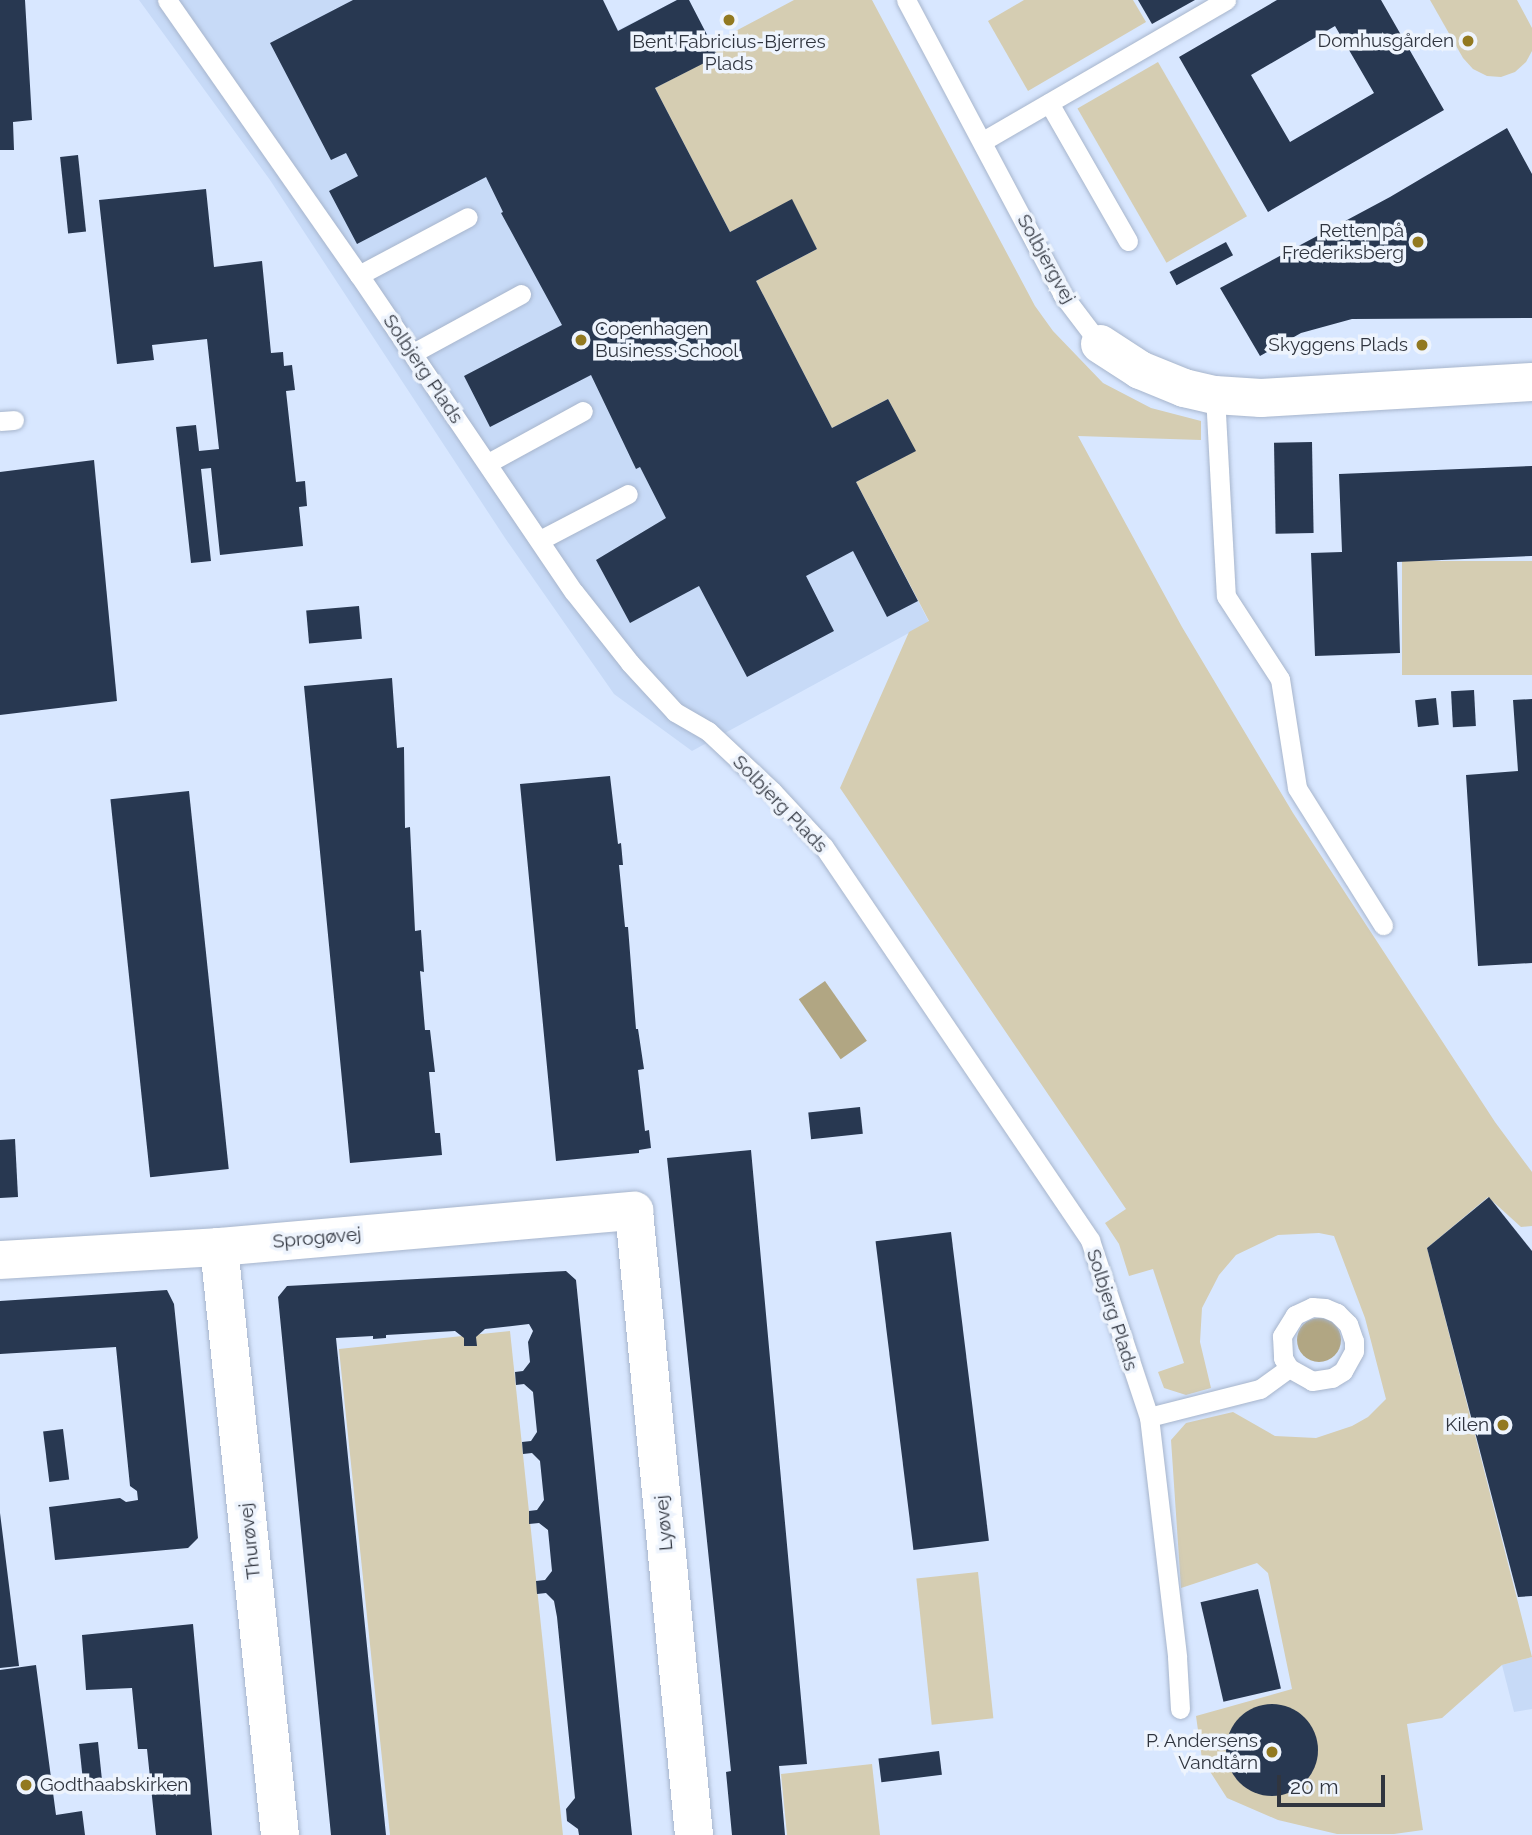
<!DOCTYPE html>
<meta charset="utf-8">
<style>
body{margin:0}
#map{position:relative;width:1532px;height:1835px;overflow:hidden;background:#d8e7ff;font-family:Raleway,sans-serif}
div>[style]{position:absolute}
.built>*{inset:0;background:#c7daf7}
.green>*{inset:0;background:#d5cdb2;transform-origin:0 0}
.forest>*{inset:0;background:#b1a683;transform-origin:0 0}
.round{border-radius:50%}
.building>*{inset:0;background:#283851;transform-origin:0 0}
.roads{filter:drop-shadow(0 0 2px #a7b5cc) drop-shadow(0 0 2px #a7b5cc)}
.lane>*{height:19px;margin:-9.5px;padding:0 9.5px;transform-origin:9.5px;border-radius:9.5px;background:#fff}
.street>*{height:38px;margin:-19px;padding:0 19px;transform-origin:19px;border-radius:19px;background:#fff}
.dots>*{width:19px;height:19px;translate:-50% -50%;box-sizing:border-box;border:4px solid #eef4fd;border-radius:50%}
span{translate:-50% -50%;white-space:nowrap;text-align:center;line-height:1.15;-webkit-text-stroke:7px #eef4fd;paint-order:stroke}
.poi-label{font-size:19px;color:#30353f}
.right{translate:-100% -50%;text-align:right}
.left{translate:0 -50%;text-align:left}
.street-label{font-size:19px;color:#30353f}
.scale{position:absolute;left:1277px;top:1775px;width:108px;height:32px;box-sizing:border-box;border:4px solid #30353f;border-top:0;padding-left:9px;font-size:21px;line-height:24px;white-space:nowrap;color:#30353f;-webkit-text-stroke:5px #eef4fd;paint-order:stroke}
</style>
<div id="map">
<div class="built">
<i style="clip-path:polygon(139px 0,603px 0,618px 30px,677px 0,689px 0,718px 56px,655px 88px,792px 199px,817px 249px,756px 281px,888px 399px,916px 451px,856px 482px,929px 622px,692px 751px,614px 694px,505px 538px,270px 180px)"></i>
<i style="clip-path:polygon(1532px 1657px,1532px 1709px,1514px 1712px,1502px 1665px)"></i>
</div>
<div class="green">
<i style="clip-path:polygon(794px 0,872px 0,1035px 306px,1053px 331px,1103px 383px,1151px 408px,1201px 421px,1201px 440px,1078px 436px,1182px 627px,1293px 813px,1495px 1122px,1532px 1172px,1532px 1226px,1521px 1227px,1488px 1197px,1427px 1248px,1532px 1657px,1502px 1665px,1442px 1718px,1407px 1724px,1423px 1830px,1394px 1834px,1337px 1834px,1278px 1820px,1227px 1798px,1202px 1759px,1196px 1716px,1292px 1689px,1268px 1573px,1257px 1563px,1181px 1588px,1171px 1440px,1186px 1423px,1233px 1412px,1275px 1436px,1316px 1438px,1352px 1426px,1368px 1417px,1386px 1399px,1365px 1318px,1334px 1236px,1319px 1233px,1278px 1235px,1236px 1255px,1219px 1275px,1202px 1308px,1200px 1342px,1211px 1388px,1186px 1395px,1164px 1388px,1158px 1372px,1184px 1363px,1153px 1269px,1129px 1276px,1119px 1244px,1105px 1223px,1126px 1209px,840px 788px,909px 632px,929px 621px,856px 482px,915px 451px,888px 399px,832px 428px,756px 281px,817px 249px,792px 200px,730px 232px,655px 88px,717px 56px,711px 44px)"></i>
<i style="clip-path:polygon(1024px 0,1133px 0,1146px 22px,1028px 91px,988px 21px)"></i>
<i style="clip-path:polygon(1430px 0,1517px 0,1532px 28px,1532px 51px,1526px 62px,1515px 72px,1501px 77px,1487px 76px,1473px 69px,1463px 58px)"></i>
<i style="left:1158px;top:62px;width:178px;height:93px;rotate:60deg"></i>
<i style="left:1532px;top:561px;width:114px;height:130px;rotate:90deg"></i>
<i style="left:510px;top:1331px;width:507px;height:172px;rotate:84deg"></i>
<i style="left:978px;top:1572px;width:147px;height:62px;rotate:84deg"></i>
<i style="clip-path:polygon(872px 1764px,880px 1835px,787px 1835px,781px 1774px)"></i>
</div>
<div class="forest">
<i style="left:825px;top:981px;width:73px;height:32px;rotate:55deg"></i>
<i class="round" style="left:1297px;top:1318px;width:44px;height:44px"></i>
</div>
<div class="building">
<i style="clip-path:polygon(0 0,25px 0,32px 120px,13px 122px,14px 150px,0 150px)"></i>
<i style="clip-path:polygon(353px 0,603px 0,618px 31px,677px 0,689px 0,718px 56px,655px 88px,730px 232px,792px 199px,817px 249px,756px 281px,832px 428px,888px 399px,916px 451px,856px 482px,918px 601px,887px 617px,853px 551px,806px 576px,834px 631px,747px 677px,699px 586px,630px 623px,596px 560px,666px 518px,640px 467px,636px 469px,591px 375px,490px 427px,464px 376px,562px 325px,501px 213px,503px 212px,486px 177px,357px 244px,329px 191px,358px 176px,346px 153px,331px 160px,270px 43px)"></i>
<i style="clip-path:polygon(1138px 0,1195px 0,1152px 24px)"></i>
<i style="clip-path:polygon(evenodd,1277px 0,1381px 0,1444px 110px,1268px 212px,1179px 57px,1277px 0,1335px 26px,1374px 93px,1290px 142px,1251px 75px,1335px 26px)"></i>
<i style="clip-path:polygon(1507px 128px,1532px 174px,1532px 318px,1352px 319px,1301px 333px,1260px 356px,1220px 288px,1390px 197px)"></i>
<i style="left:78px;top:155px;width:77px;height:18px;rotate:84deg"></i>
<i style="clip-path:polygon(206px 189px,214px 267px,262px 261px,271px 353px,283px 352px,284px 366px,292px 365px,295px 390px,286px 391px,296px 482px,305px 481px,307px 506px,299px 507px,303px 546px,220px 555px,211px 468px,201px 469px,211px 561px,191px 563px,176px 427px,196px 425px,199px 451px,219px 449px,207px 339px,152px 345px,154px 360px,117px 364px,99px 200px)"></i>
<i style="left:1226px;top:242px;width:15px;height:64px;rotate:62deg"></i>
<i style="left:1312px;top:442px;width:91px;height:38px;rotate:89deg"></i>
<i style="clip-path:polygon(94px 460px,117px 701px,0 715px,0 472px)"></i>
<i style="clip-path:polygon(1532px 466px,1532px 556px,1397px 562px,1400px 653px,1315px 656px,1311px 553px,1342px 552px,1339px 474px)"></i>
<i style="left:359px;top:606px;width:33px;height:53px;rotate:85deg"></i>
<i style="clip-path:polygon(392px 678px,397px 748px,404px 747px,405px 828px,410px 827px,415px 931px,421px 930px,424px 972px,420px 971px,425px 1030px,430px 1030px,435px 1072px,429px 1072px,435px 1133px,440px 1133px,442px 1155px,350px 1163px,304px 686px)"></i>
<i style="left:1474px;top:690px;width:36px;height:23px;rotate:87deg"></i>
<i style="left:1436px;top:698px;width:27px;height:21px;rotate:84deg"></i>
<i style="clip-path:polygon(1532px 699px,1532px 963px,1478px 966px,1466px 775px,1518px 771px,1513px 700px)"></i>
<i style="clip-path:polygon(610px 776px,618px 844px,621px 843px,623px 865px,619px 865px,625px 927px,628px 927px,636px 1029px,638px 1029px,644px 1069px,638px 1070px,645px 1131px,649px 1130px,651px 1148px,639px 1150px,639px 1153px,556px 1161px,520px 784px)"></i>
<i style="left:189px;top:791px;width:380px;height:79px;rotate:84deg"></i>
<i style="left:860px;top:1107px;width:27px;height:52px;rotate:84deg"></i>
<i style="clip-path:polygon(15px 1139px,18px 1197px,0 1198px,0 1140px)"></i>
<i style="clip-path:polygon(751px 1150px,807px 1764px,779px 1766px,785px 1835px,732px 1835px,726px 1772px,731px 1771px,667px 1158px)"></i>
<i style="clip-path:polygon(1489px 1197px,1532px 1251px,1532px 1596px,1518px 1597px,1427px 1248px)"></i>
<i style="left:951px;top:1232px;width:311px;height:76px;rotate:83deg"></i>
<i style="clip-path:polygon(566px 1271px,576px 1280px,632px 1835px,579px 1835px,578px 1829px,567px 1821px,566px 1809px,575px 1798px,557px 1617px,554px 1601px,546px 1593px,537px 1594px,536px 1581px,545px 1580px,552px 1571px,548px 1530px,539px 1523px,529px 1524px,529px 1511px,537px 1510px,544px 1500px,540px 1461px,532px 1453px,523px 1454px,522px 1442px,531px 1441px,537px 1432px,533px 1392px,524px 1384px,516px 1385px,515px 1372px,523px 1371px,530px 1362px,528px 1342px,533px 1331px,529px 1324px,485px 1329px,476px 1337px,477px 1346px,464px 1346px,464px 1338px,455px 1331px,386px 1335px,386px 1338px,373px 1339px,373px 1336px,336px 1338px,386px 1835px,331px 1835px,278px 1297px,287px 1286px)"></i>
<i style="clip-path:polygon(167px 1290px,174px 1304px,198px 1538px,188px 1548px,55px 1560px,49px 1507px,120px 1498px,126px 1502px,138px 1500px,137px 1491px,130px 1486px,116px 1347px,0 1354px,0 1301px)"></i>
<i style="left:63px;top:1429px;width:51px;height:20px;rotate:83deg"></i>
<i style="clip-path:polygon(0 1513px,19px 1666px,0 1668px)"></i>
<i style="left:1258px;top:1589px;width:102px;height:59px;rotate:77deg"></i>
<i style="clip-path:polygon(193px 1624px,212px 1835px,156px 1835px,147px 1749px,138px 1749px,132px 1688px,86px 1690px,82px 1635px)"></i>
<i style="clip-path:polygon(36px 1665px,56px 1815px,82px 1811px,85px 1835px,0 1835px,0 1670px)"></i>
<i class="round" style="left:1226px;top:1704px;width:92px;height:92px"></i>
<i style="left:98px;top:1742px;width:37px;height:19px;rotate:84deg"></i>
<i style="left:939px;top:1751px;width:24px;height:61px;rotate:83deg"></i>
</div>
<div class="roads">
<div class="lane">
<i style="left:167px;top:0;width:335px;rotate:55.1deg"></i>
<i style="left:359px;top:275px;width:383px;rotate:55.9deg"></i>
<i style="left:574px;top:592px;width:90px;rotate:51.7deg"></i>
<i style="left:630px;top:663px;width:67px;rotate:47.4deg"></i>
<i style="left:675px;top:712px;width:38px;rotate:30deg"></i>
<i style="left:708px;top:731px;width:88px;rotate:43.2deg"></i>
<i style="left:772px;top:791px;width:76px;rotate:47.1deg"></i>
<i style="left:824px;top:847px;width:475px;rotate:55.9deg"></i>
<i style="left:1090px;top:1240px;width:187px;rotate:71.6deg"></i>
<i style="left:1149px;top:1417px;width:242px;rotate:83.3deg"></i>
<i style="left:1177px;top:1657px;width:52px;rotate:86.7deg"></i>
<i style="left:906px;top:0;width:333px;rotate:62deg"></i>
<i style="left:1062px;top:294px;width:63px;rotate:52.8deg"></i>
<i style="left:1049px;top:103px;width:159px;rotate:60.2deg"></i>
<i style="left:983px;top:141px;width:281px;rotate:-30.1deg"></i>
<i style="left:359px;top:275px;width:123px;rotate:-28deg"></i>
<i style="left:413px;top:353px;width:123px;rotate:-28.6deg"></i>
<i style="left:1215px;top:395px;width:201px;rotate:86.9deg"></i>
<i style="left:1226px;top:596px;width:99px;rotate:57deg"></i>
<i style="left:1280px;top:679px;width:110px;rotate:81.1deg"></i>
<i style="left:1297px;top:788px;width:162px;rotate:57.9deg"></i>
<i style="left:0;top:421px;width:14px;rotate:-4deg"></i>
<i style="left:488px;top:463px;width:108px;rotate:-28.7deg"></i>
<i style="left:540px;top:540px;width:99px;rotate:-27.6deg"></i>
<i style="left:1149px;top:1417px;width:114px;rotate:-14.2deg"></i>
<i style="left:1260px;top:1389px;width:36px;rotate:-36deg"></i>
<i style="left:1289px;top:1368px;width:26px;rotate:29deg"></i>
<i style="left:1312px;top:1381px;width:20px;rotate:-9deg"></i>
<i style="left:1332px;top:1378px;width:13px;rotate:-32deg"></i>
<i style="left:1343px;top:1371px;width:23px;rotate:-61deg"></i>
<i style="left:1354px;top:1351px;width:10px;rotate:-90deg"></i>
<i style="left:1354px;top:1341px;width:18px;rotate:-109deg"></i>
<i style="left:1348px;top:1324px;width:16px;rotate:-135deg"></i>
<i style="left:1337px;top:1313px;width:13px;rotate:-157deg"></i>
<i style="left:1325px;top:1308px;width:13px;rotate:-176deg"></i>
<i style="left:1312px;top:1307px;width:19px;rotate:155deg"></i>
<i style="left:1295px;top:1315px;width:25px;rotate:122deg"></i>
<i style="left:1282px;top:1336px;width:22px;rotate:87deg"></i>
<i style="left:1283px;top:1358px;width:12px;rotate:59deg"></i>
</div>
<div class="street">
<i style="left:1100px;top:344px;width:48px;rotate:33deg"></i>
<i style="left:1140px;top:370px;width:48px;rotate:22.2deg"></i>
<i style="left:1184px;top:388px;width:32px;rotate:13deg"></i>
<i style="left:1215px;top:395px;width:46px;rotate:3.7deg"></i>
<i style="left:1261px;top:398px;width:271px;rotate:-3.4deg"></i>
<i style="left:219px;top:1247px;width:591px;rotate:84.08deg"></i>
<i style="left:0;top:1260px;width:219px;rotate:-3.4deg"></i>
<i style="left:219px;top:1247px;width:417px;rotate:-5deg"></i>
<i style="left:634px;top:1211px;width:627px;rotate:84.51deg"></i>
</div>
</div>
<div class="dots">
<i style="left:729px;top:20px;background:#927920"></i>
<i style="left:1468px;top:41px;background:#927920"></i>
<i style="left:1418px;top:242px;background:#927920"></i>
<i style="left:581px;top:340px;background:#927920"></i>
<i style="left:1422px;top:345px;background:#927920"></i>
<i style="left:1503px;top:1425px;background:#927920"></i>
<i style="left:1272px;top:1752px;background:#927920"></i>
<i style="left:26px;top:1785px;background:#927920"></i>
</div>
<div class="poi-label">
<span class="right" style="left:1454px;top:41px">Domhusgården</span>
<span style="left:729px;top:53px">Bent Fabricius-Bjerres<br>Plads</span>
<span class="right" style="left:1404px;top:242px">Retten på<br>Frederiksberg</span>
<span class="left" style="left:595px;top:340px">Copenhagen<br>Business School</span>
<span class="right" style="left:1408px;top:345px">Skyggens Plads</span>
<span class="right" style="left:1489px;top:1425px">Kilen</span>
<span class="right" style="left:1258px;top:1752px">P. Andersens<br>Vandtårn</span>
<span class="left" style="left:40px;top:1785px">Godthaabskirken</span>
</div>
<div class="street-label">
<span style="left:1046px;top:259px;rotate:61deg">Solbjergvej</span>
<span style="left:423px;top:369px;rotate:56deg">Solbjerg Plads</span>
<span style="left:780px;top:804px;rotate:46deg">Solbjerg Plads</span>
<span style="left:317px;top:1238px;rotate:-5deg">Sprogøvej</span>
<span style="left:1112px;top:1310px;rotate:72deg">Solbjerg Plads</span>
<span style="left:664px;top:1523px;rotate:-95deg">Lyøvej</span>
<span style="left:250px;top:1541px;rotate:-96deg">Thurøvej</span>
</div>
<div class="scale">20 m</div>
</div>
